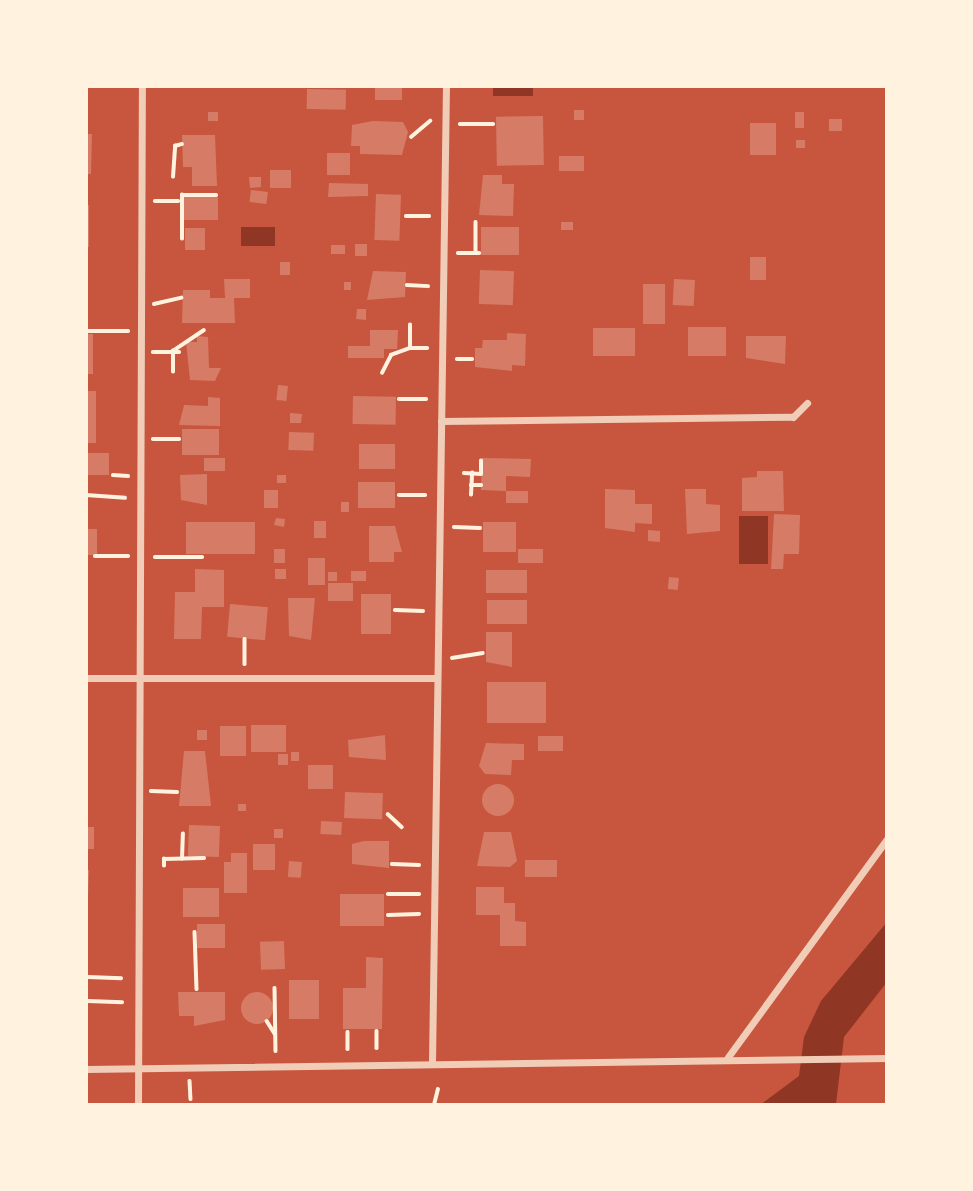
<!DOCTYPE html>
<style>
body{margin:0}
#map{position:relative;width:973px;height:1191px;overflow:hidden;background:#c8553d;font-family:Mulish,sans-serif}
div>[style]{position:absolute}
.water>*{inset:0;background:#8f3625;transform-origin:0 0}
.building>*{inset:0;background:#d67c66;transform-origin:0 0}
.round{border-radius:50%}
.path>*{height:3.5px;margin:-1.75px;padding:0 1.75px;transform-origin:1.75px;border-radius:1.75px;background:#fff3e0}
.minor>*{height:7px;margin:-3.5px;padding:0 3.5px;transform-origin:3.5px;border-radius:3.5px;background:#f1ccb7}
span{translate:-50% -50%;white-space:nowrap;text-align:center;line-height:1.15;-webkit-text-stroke:5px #fff3e0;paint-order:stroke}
.frame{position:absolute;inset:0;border:88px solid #fff3e0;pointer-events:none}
</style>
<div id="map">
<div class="water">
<i style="left:493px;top:86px;width:40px;height:10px"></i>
<i style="left:241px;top:227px;width:34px;height:19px"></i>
<i style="left:739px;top:516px;width:29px;height:48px"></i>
<i style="clip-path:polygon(887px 922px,887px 982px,844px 1037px,836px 1104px,760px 1105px,799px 1076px,804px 1037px,821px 1001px)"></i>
</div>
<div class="building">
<i style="left:375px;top:86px;width:27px;height:14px"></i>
<i style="left:307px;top:89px;width:39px;height:20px;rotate:1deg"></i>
<i style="left:574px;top:110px;width:10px;height:10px"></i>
<i style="left:208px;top:112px;width:10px;height:9px"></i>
<i style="left:795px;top:112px;width:9px;height:16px"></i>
<i style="left:543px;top:116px;width:49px;height:47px;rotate:89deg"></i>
<i style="left:829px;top:119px;width:13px;height:12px"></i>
<i style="clip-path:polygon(373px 121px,403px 122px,408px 132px,402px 155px,360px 154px,360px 146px,351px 146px,352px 125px)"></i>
<i style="left:750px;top:123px;width:26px;height:32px"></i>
<i style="clip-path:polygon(86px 134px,92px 134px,91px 174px,86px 174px)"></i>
<i style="clip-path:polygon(182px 135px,215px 135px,217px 186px,192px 186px,192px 167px,183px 167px)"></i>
<i style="left:796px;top:140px;width:9px;height:8px"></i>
<i style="left:327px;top:153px;width:23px;height:22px"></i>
<i style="left:559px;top:156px;width:25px;height:15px"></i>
<i style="left:270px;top:170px;width:21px;height:18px"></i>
<i style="clip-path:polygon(483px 175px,502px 175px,502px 184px,514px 184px,513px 216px,479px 215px)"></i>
<i style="clip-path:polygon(249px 177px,261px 177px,261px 187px,250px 188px)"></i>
<i style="clip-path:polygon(329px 183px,368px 184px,368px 196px,328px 197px)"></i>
<i style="left:251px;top:190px;width:17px;height:12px;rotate:7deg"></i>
<i style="left:376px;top:194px;width:25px;height:46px;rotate:2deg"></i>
<i style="left:183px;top:197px;width:35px;height:23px"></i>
<i style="left:86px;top:205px;width:3px;height:42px"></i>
<i style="left:561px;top:222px;width:12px;height:8px"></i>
<i style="left:481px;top:227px;width:38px;height:28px"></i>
<i style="left:185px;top:228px;width:20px;height:22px"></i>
<i style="left:355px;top:244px;width:12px;height:12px"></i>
<i style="left:331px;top:245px;width:14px;height:9px"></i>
<i style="left:750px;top:257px;width:16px;height:23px"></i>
<i style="left:280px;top:262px;width:10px;height:13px"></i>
<i style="left:480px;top:270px;width:34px;height:34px;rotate:2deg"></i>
<i style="clip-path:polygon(373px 271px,406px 272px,405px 297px,367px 300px)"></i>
<i style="clip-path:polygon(224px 279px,250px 279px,250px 298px,234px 298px,235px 323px,182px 323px,183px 290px,210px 290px,210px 298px,225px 298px)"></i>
<i style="left:674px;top:279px;width:21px;height:26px;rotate:3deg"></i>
<i style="left:344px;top:282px;width:7px;height:8px"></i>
<i style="left:643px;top:284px;width:22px;height:40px"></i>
<i style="clip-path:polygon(357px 309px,366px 309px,366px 320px,356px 319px)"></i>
<i style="left:688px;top:327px;width:38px;height:29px"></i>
<i style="left:593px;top:328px;width:42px;height:28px"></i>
<i style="clip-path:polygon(370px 330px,398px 330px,397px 349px,384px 349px,384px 358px,348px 358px,348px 346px,370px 346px)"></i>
<i style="clip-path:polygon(507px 333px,526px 334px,525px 366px,512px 365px,512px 371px,475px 367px,475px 348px,482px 348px,483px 340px,507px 340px)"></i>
<i style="left:86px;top:334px;width:7px;height:40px"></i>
<i style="clip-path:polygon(197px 336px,208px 337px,209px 368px,221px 368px,215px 381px,190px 380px,186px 342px,197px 342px)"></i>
<i style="clip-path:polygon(746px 336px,786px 336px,785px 364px,746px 358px)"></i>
<i style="left:278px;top:385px;width:10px;height:15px;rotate:6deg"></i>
<i style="left:86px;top:391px;width:10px;height:52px"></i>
<i style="left:353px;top:396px;width:43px;height:28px;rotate:1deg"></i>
<i style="clip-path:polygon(208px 397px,220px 398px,220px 426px,179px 425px,184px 405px,208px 406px)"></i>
<i style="clip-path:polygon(290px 413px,302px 414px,301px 423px,290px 423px)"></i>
<i style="left:219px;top:429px;width:26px;height:37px;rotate:90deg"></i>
<i style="left:289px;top:432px;width:25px;height:18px;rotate:2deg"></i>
<i style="left:359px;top:444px;width:36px;height:25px"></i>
<i style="left:86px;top:453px;width:23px;height:22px"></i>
<i style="left:204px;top:458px;width:21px;height:13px"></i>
<i style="clip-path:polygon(482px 458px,531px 459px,530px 477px,506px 476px,506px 491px,481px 490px)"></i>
<i style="clip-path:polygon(757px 471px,783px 471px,784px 511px,742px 511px,742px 478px,757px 477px)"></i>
<i style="clip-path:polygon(207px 474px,207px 505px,181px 500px,180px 475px)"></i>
<i style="left:277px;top:475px;width:9px;height:8px"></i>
<i style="left:358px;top:482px;width:37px;height:26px"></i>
<i style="clip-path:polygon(605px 489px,635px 490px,635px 504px,652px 504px,652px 524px,635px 523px,635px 532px,605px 528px)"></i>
<i style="clip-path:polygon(685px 489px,706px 489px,706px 504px,720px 505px,720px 531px,687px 534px)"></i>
<i style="left:264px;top:490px;width:14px;height:18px"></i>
<i style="left:506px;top:491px;width:22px;height:12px"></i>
<i style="left:341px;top:502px;width:8px;height:10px"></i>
<i style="clip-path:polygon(774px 514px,800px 515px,799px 554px,784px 554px,783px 569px,771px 569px)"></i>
<i style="clip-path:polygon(276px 518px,285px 519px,284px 527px,274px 525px)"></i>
<i style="left:314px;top:521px;width:12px;height:17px"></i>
<i style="left:186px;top:522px;width:69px;height:32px"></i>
<i style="left:483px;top:522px;width:33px;height:30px"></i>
<i style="clip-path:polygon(369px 526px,395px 526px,402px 552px,394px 552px,394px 562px,369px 562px)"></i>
<i style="left:86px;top:529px;width:11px;height:26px"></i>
<i style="clip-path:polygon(648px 530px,660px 531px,660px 542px,648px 541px)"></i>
<i style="left:274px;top:549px;width:11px;height:14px"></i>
<i style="left:518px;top:549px;width:25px;height:14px"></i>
<i style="left:308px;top:558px;width:17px;height:27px"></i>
<i style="clip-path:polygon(195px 569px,224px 570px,224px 607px,202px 607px,201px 639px,174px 639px,175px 592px,195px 592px)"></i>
<i style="left:275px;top:569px;width:11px;height:10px"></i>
<i style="left:486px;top:570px;width:41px;height:23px"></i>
<i style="left:351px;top:571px;width:15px;height:10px"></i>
<i style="left:328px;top:572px;width:9px;height:9px"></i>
<i style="left:669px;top:577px;width:10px;height:12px;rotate:6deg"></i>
<i style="left:328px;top:583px;width:25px;height:18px"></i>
<i style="left:361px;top:594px;width:30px;height:40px"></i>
<i style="clip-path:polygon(288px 598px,315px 598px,311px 640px,289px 636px)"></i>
<i style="left:487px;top:600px;width:40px;height:24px"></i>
<i style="left:230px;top:604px;width:38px;height:33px;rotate:5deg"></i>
<i style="clip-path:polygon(486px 632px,512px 632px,512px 667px,486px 662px)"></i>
<i style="left:487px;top:682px;width:59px;height:41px"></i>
<i style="left:286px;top:725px;width:27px;height:35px;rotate:90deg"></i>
<i style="left:220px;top:726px;width:26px;height:30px"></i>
<i style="left:197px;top:730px;width:10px;height:10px"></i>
<i style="clip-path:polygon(385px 735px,386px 760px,349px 757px,348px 740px)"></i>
<i style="left:538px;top:736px;width:25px;height:15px"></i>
<i style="clip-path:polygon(486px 743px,524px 744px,524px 760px,512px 760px,511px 775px,485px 774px,479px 766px)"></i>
<i style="clip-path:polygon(184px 751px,205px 751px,211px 806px,179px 806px)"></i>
<i style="left:291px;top:752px;width:8px;height:9px"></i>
<i style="left:278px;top:754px;width:10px;height:11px"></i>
<i style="left:308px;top:765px;width:25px;height:24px"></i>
<i class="round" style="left:482px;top:784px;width:32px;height:32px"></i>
<i style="left:345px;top:792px;width:38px;height:26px;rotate:2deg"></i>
<i style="left:238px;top:804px;width:8px;height:7px"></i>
<i style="left:321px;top:821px;width:21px;height:13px;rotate:3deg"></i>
<i style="left:189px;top:825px;width:31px;height:31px;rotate:2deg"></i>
<i style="left:86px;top:827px;width:8px;height:22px"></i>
<i style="left:274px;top:829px;width:9px;height:9px"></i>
<i style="clip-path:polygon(484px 832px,511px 832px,517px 861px,510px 867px,477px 866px)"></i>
<i style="clip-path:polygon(364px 841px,389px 841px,389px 868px,352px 864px,352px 844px)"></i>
<i style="left:253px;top:844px;width:22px;height:26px"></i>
<i style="clip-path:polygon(231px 853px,247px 853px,247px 893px,224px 893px,224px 862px,231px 862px)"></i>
<i style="left:525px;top:860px;width:32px;height:17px"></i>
<i style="left:289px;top:861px;width:13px;height:16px;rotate:4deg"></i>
<i style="clip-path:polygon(86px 870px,89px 870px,88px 897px,86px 897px)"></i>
<i style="clip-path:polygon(476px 887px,504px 887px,504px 903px,515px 903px,515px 921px,526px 922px,526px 946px,500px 946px,500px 915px,476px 915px)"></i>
<i style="left:183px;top:888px;width:36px;height:29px"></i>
<i style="left:340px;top:894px;width:44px;height:32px"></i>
<i style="left:197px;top:924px;width:28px;height:24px"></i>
<i style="left:284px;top:941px;width:28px;height:24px;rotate:88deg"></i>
<i style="clip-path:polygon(366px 957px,383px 958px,382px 1029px,343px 1029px,343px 988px,366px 988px)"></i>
<i style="left:319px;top:980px;width:39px;height:30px;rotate:90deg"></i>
<i style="clip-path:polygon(178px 992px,225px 992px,225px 1020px,194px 1026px,194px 1016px,179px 1016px)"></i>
<i class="round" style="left:241px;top:992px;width:32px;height:32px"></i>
</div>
<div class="path">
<i style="left:460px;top:124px;width:33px"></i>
<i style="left:411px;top:137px;width:25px;rotate:-40deg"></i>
<i style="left:173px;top:177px;width:31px;rotate:-86deg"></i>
<i style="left:175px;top:146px;width:7px;rotate:-16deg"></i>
<i style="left:155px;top:201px;width:23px"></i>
<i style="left:406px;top:216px;width:23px"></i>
<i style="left:476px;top:222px;width:31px;rotate:90deg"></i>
<i style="left:182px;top:239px;width:44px;rotate:-90deg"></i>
<i style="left:182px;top:195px;width:34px"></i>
<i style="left:458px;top:253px;width:21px"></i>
<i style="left:407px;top:285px;width:21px;rotate:3deg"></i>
<i style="left:154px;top:304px;width:28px;rotate:-13deg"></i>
<i style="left:86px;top:331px;width:42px"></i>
<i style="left:410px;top:348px;width:17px"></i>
<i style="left:153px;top:352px;width:26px"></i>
<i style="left:457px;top:359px;width:15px"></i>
<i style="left:173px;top:372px;width:21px;rotate:-90deg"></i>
<i style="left:173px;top:351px;width:37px;rotate:-34deg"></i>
<i style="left:382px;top:373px;width:20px;rotate:-63deg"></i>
<i style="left:391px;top:355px;width:20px;rotate:-20deg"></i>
<i style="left:410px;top:348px;width:23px;rotate:-90deg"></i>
<i style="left:399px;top:399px;width:27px"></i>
<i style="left:153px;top:439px;width:26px"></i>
<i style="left:464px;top:473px;width:17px;rotate:3deg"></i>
<i style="left:481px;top:474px;width:13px;rotate:-90deg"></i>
<i style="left:113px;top:475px;width:15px;rotate:4deg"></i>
<i style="left:471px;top:485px;width:10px"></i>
<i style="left:86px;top:495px;width:39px;rotate:4deg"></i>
<i style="left:399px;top:495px;width:26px"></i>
<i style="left:471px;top:495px;width:22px;rotate:-87deg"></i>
<i style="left:454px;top:527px;width:26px;rotate:2deg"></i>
<i style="left:95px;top:556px;width:33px"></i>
<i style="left:155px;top:557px;width:47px"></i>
<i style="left:395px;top:610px;width:28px;rotate:2deg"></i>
<i style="left:245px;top:639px;width:25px;rotate:90deg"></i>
<i style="left:452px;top:658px;width:31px;rotate:-9deg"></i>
<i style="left:151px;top:791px;width:26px;rotate:2deg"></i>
<i style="left:388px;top:814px;width:19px;rotate:43deg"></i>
<i style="left:182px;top:859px;width:25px;rotate:-88deg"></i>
<i style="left:392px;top:864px;width:27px;rotate:2deg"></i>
<i style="left:164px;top:866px;width:7px;rotate:-90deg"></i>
<i style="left:164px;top:859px;width:40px;rotate:-1.4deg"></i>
<i style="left:388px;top:894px;width:31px"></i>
<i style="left:388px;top:915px;width:31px;rotate:-2deg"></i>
<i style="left:195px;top:932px;width:57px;rotate:88deg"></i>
<i style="left:88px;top:977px;width:33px;rotate:2deg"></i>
<i style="left:275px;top:988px;width:63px;rotate:89.1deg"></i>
<i style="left:88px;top:1001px;width:34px;rotate:2deg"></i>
<i style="left:267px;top:1021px;width:15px;rotate:58deg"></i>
<i style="left:377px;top:1031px;width:17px;rotate:90deg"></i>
<i style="left:348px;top:1032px;width:17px;rotate:90deg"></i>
<i style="left:190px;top:1081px;width:18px;rotate:87deg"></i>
<i style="left:434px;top:1105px;width:16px;rotate:-76deg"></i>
</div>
<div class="minor">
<i style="left:441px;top:421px;width:352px;rotate:-0.7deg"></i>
<i style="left:793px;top:417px;width:20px;rotate:-45deg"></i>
<i style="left:86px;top:678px;width:351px"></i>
<i style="left:728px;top:1057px;width:270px;rotate:-53.9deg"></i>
<i style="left:432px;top:1063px;width:977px;rotate:-89.18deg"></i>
<i style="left:86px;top:1069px;width:801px;rotate:-0.79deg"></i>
<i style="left:138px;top:1105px;width:1019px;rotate:-89.78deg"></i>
</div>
<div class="frame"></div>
</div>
